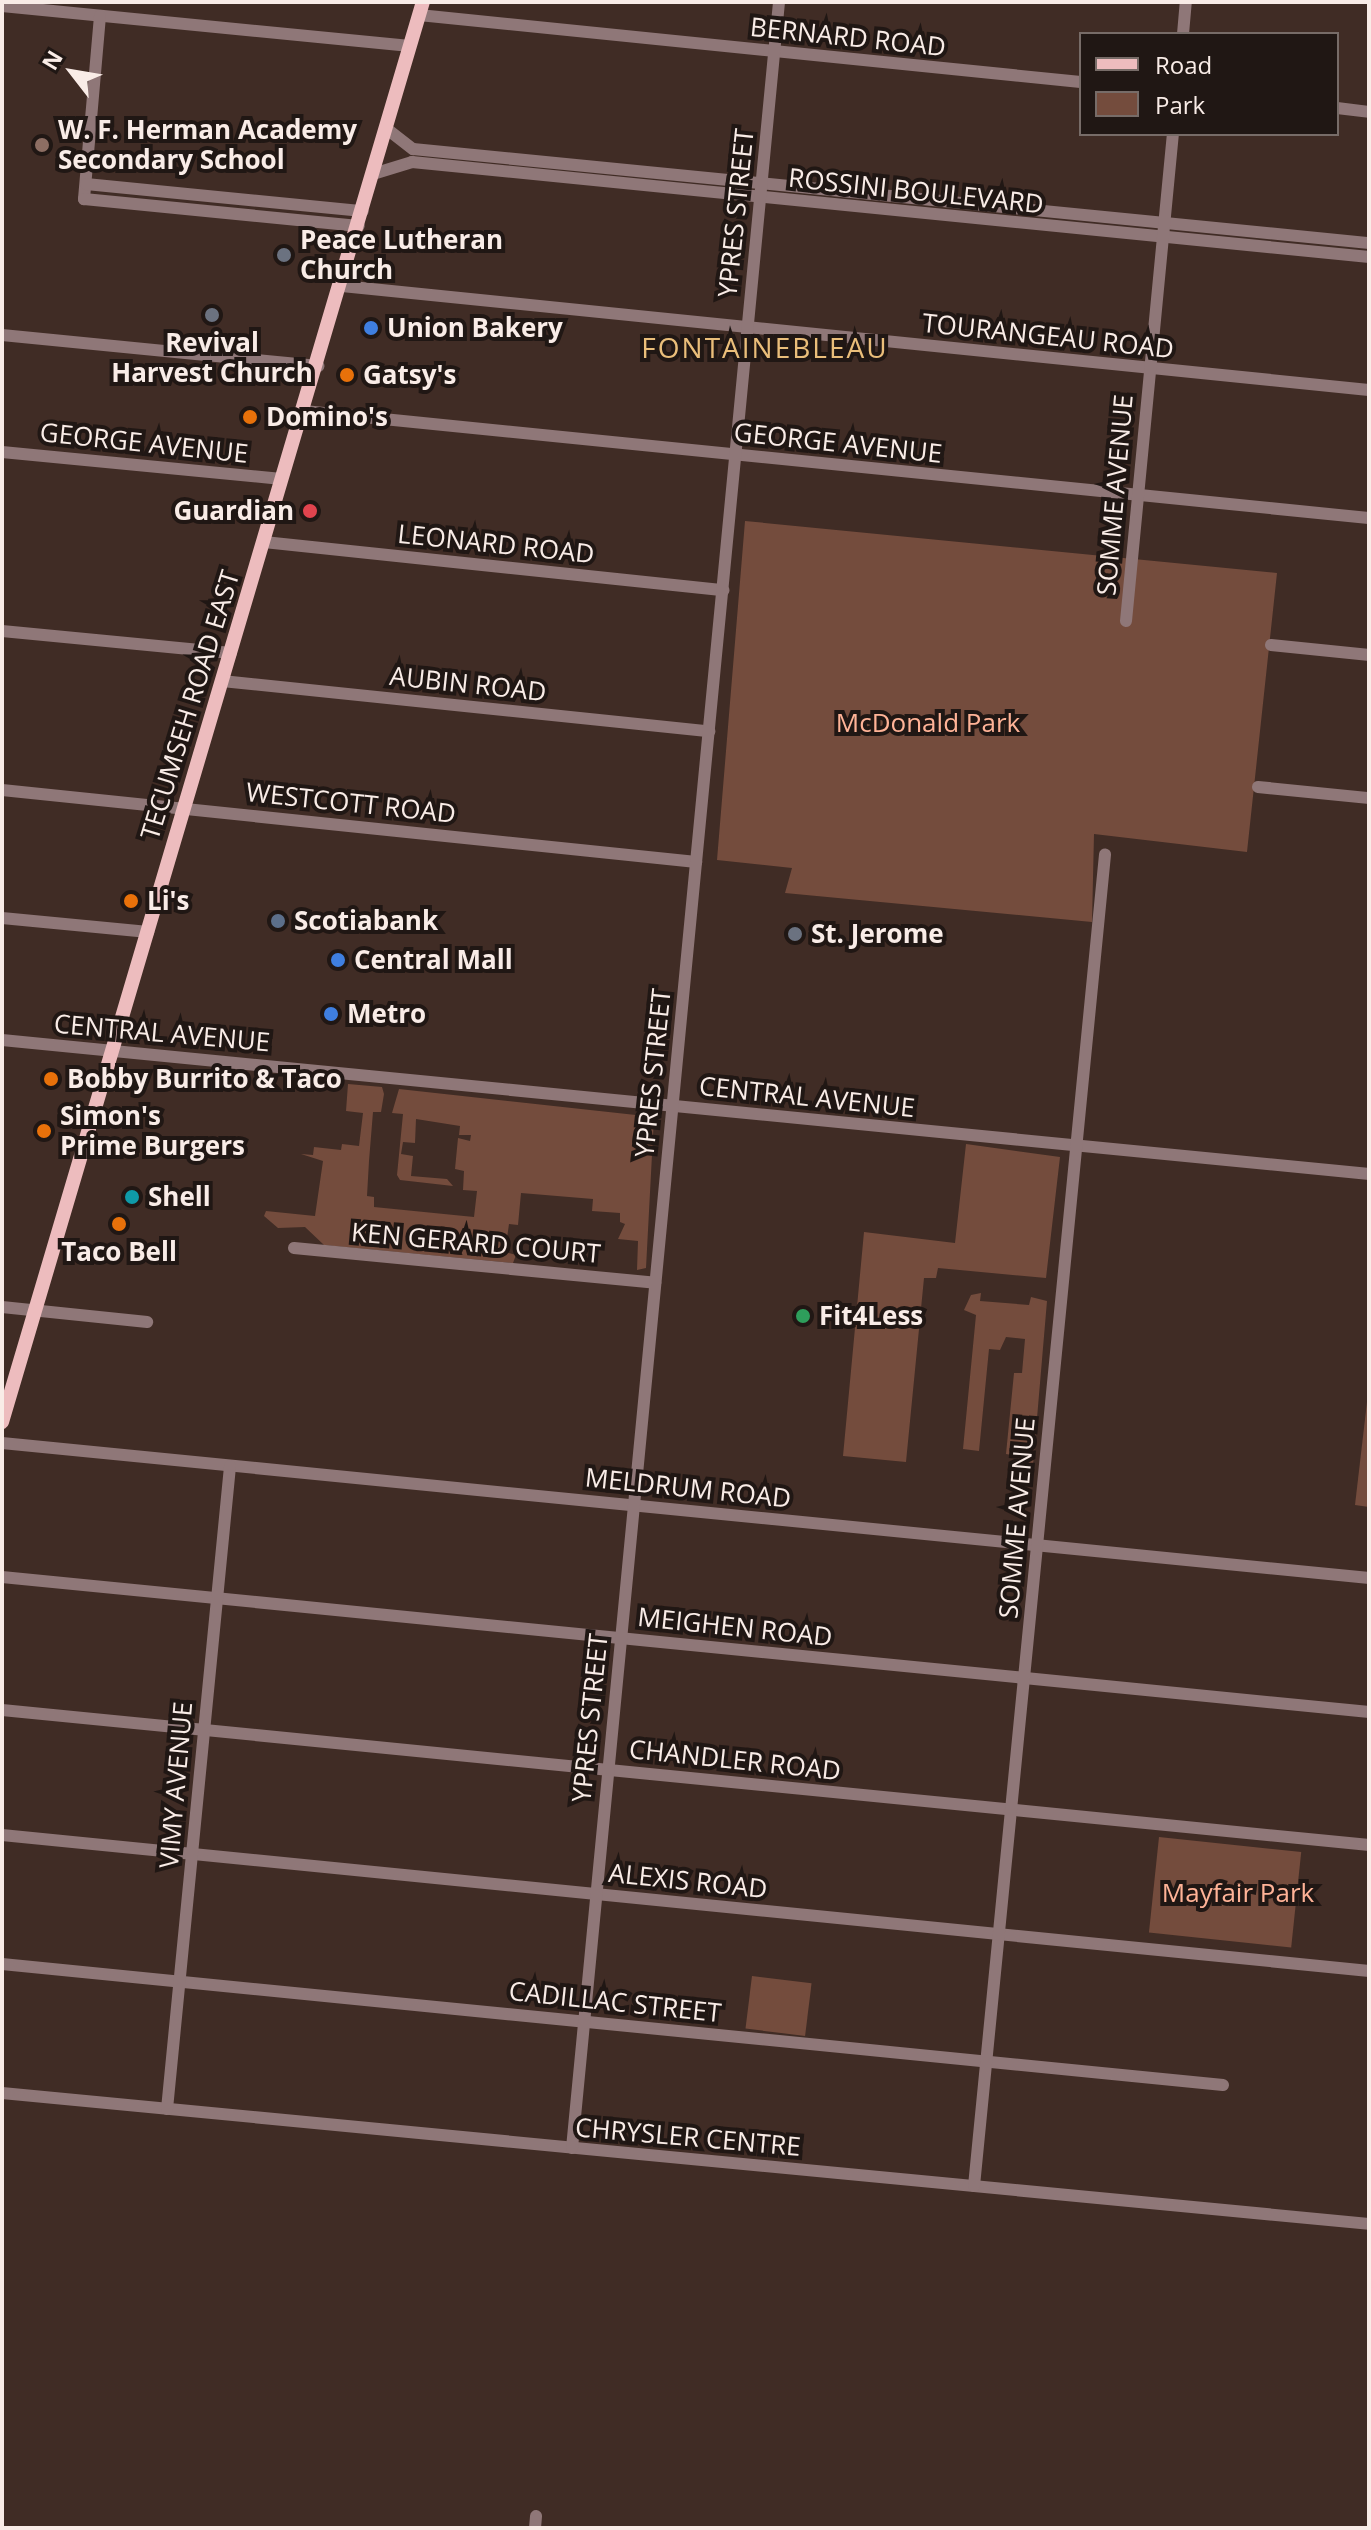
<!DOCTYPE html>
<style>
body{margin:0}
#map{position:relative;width:1371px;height:2530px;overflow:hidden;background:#402c25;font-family:"Open Sans",sans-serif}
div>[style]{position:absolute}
.green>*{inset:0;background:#744c3d;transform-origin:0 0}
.minor>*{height:12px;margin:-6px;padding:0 6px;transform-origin:6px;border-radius:6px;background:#8f7778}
.major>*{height:14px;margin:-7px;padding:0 7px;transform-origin:7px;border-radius:7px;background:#edbcbe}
.dots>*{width:22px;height:22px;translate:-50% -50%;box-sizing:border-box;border:4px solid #201714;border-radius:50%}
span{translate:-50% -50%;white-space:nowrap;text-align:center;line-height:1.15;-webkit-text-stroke:8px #201714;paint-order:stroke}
.street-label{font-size:26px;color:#f9ece7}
.poi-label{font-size:26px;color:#f9ece7;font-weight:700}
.left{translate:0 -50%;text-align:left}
.right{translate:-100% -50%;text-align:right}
.park-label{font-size:26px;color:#ffb397}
.neighbourhood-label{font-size:28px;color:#eabe7a;letter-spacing:2px}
.frame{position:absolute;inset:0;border:4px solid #f9ece7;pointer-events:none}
.legend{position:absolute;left:1079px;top:32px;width:260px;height:104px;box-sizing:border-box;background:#201714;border:2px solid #776c68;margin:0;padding:10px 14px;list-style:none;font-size:24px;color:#f9ece7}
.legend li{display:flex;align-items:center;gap:16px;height:40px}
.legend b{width:40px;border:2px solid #776c68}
.north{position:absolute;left:32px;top:32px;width:80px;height:80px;-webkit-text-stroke:6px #201714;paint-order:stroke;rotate:301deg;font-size:22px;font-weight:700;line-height:32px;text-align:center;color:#f9ece7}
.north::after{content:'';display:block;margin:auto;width:28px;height:36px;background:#f9ece7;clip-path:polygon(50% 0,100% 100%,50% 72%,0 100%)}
</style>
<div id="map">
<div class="green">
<i style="clip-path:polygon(745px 521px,1277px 573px,1247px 852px,1094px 834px,1092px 922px,785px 893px,792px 868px,717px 860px)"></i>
<i style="clip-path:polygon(348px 1084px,382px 1087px,384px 1094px,381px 1112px,373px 1112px,369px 1161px,367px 1196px,374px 1197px,374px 1207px,474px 1217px,477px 1191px,463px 1190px,464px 1171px,455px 1169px,458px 1138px,470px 1141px,471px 1135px,459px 1135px,460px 1126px,416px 1119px,415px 1143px,403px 1142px,401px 1154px,413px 1156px,411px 1176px,447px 1179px,453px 1186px,400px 1180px,397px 1175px,403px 1114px,392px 1113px,399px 1089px,654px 1117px,646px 1268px,637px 1270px,638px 1241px,618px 1239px,625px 1224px,620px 1222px,620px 1213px,592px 1211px,593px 1199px,521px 1193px,518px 1225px,509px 1224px,505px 1252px,516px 1255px,513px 1263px,324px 1245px,305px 1227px,278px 1228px,264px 1216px,266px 1211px,315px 1216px,323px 1161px,301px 1154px,313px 1155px,314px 1147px,341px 1150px,342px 1144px,359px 1146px,363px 1113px,346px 1111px)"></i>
<i style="clip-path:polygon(966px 1144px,1060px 1157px,1046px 1278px,938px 1268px,936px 1278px,924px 1278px,906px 1462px,843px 1456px,864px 1232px,955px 1243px)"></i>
<i style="clip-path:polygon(981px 1293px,980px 1301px,1029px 1305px,1031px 1297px,1047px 1301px,1033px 1465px,1018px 1465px,1018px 1456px,1006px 1454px,1014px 1373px,1022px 1373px,1025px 1339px,1006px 1337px,1000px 1350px,989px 1349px,979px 1451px,963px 1449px,976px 1315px,964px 1310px,971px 1295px)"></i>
<i style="clip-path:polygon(1369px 1385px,1369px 1507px,1355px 1505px)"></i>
<i style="left:1159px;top:1837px;width:143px;height:96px;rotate:6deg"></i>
<i style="left:752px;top:1976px;width:60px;height:53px;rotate:7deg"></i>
</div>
<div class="minor">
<i style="left:2px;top:6px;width:410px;rotate:5.6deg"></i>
<i style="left:419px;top:15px;width:665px;rotate:5.78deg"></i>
<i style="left:100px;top:16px;width:184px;rotate:95deg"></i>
<i style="left:84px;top:199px;width:276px;rotate:5.6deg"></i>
<i style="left:1183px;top:34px;width:32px;rotate:-85deg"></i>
<i style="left:1337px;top:108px;width:32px;rotate:7deg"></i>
<i style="left:387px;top:129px;width:33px;rotate:38deg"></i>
<i style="left:413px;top:149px;width:961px;rotate:5.62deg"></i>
<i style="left:373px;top:174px;width:41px;rotate:-17.1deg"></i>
<i style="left:412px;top:162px;width:962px;rotate:5.67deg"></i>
<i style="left:86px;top:184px;width:278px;rotate:5.6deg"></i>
<i style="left:342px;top:286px;width:1032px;rotate:5.78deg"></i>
<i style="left:2px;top:335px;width:318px;rotate:5.6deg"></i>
<i style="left:304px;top:411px;width:1070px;rotate:5.74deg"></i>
<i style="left:2px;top:452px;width:281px;rotate:5.5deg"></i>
<i style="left:264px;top:542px;width:462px;rotate:6deg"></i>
<i style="left:1126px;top:621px;width:489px;rotate:-84.5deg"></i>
<i style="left:2px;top:631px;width:230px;rotate:5.5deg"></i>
<i style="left:1271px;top:645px;width:99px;rotate:5.8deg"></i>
<i style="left:222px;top:681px;width:490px;rotate:5.9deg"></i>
<i style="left:1258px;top:787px;width:112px;rotate:5.7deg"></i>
<i style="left:2px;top:790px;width:698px;rotate:5.92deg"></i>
<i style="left:2px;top:918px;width:147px;rotate:5.5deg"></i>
<i style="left:2px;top:1040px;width:1374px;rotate:5.6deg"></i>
<i style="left:294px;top:1248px;width:363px;rotate:5.5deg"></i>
<i style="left:2px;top:1307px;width:146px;rotate:5.9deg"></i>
<i style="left:2px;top:1443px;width:1374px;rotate:5.64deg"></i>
<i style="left:2px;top:1577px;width:1374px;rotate:5.64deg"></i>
<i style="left:2px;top:1710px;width:1374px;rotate:5.64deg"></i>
<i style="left:2px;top:1835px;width:1374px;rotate:5.68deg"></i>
<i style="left:2px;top:1964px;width:1227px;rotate:5.66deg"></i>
<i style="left:2px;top:2093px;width:1373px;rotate:5.47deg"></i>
<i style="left:167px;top:2109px;width:646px;rotate:-84.4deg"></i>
<i style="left:572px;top:2148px;width:2156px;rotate:-84.49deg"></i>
<i style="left:974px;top:2186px;width:1338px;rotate:-84.38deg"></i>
<i style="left:535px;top:2528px;width:12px;rotate:-85deg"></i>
</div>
<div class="major">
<i style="left:2px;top:1422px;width:1481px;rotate:-73.49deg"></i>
</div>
<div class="dots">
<i style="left:42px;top:145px;background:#8d6e63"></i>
<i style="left:284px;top:255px;background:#6b7280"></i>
<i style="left:212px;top:315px;background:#6b7280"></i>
<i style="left:371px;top:328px;background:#3f7fe0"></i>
<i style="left:347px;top:375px;background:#e8710a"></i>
<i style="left:250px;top:417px;background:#e8710a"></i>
<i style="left:310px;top:511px;background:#e0444e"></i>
<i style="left:131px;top:901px;background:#e8710a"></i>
<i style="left:278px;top:921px;background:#5c6f8a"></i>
<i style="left:795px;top:934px;background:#6b7280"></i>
<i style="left:338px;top:960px;background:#3f7fe0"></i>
<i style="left:331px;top:1014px;background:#3f7fe0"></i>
<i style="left:51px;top:1079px;background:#e8710a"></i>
<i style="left:44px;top:1131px;background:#e8710a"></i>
<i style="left:132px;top:1197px;background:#0f9aa8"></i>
<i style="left:119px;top:1224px;background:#e8710a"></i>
<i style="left:803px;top:1316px;background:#2e9e5b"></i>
</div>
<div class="street-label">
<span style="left:848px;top:37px;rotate:6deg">BERNARD ROAD</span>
<span style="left:916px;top:191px;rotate:6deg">ROSSINI BOULEVARD</span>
<span style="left:736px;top:213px;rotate:-84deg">YPRES STREET</span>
<span style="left:1048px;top:336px;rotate:6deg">TOURANGEAU ROAD</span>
<span style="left:144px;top:443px;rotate:6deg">GEORGE AVENUE</span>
<span style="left:838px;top:443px;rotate:6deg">GEORGE AVENUE</span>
<span style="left:1115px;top:495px;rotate:-85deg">SOMME AVENUE</span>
<span style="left:496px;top:544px;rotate:6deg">LEONARD ROAD</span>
<span style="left:468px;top:684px;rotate:6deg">AUBIN ROAD</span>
<span style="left:190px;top:705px;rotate:-73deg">TECUMSEH ROAD EAST</span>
<span style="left:351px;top:803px;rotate:6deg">WESTCOTT ROAD</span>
<span style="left:162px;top:1033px;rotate:5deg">CENTRAL AVENUE</span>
<span style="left:653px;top:1073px;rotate:-84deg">YPRES STREET</span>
<span style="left:807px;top:1097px;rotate:6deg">CENTRAL AVENUE</span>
<span style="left:476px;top:1243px;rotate:5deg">KEN GERARD COURT</span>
<span style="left:688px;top:1488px;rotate:6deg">MELDRUM ROAD</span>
<span style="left:1017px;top:1518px;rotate:-85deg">SOMME AVENUE</span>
<span style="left:735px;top:1627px;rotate:6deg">MEIGHEN ROAD</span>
<span style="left:590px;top:1718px;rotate:-84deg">YPRES STREET</span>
<span style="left:735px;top:1760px;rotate:6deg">CHANDLER ROAD</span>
<span style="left:176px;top:1785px;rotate:-85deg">VIMY AVENUE</span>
<span style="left:688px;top:1881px;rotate:6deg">ALEXIS ROAD</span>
<span style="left:615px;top:2002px;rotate:6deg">CADILLAC STREET</span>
<span style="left:688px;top:2137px;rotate:5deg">CHRYSLER CENTRE</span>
</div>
<div class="poi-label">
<span class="left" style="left:58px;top:145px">W. F. Herman Academy<br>Secondary School</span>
<span class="left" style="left:300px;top:255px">Peace Lutheran<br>Church</span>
<span class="left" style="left:387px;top:328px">Union Bakery</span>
<span style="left:212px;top:358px">Revival<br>Harvest Church</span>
<span class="left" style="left:363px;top:375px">Gatsy's</span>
<span class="left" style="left:266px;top:417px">Domino's</span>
<span class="right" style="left:294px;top:511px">Guardian</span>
<span class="left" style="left:147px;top:901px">Li's</span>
<span class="left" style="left:294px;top:921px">Scotiabank</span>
<span class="left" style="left:811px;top:934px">St. Jerome</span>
<span class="left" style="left:354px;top:960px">Central Mall</span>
<span class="left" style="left:347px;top:1014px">Metro</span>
<span class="left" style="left:67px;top:1079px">Bobby Burrito &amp; Taco</span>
<span class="left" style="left:60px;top:1131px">Simon's<br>Prime Burgers</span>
<span class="left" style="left:148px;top:1197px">Shell</span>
<span style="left:119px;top:1252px">Taco Bell</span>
<span class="left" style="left:819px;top:1316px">Fit4Less</span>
</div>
<div class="park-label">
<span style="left:928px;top:723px">McDonald Park</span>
<span style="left:1238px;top:1893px">Mayfair Park</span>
</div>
<div class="neighbourhood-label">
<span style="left:765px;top:347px">FONTAINEBLEAU</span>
</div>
<div class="frame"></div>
<ul class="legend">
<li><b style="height:10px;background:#edbcbe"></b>Road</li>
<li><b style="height:22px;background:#744c3d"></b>Park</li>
</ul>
<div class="north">N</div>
</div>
